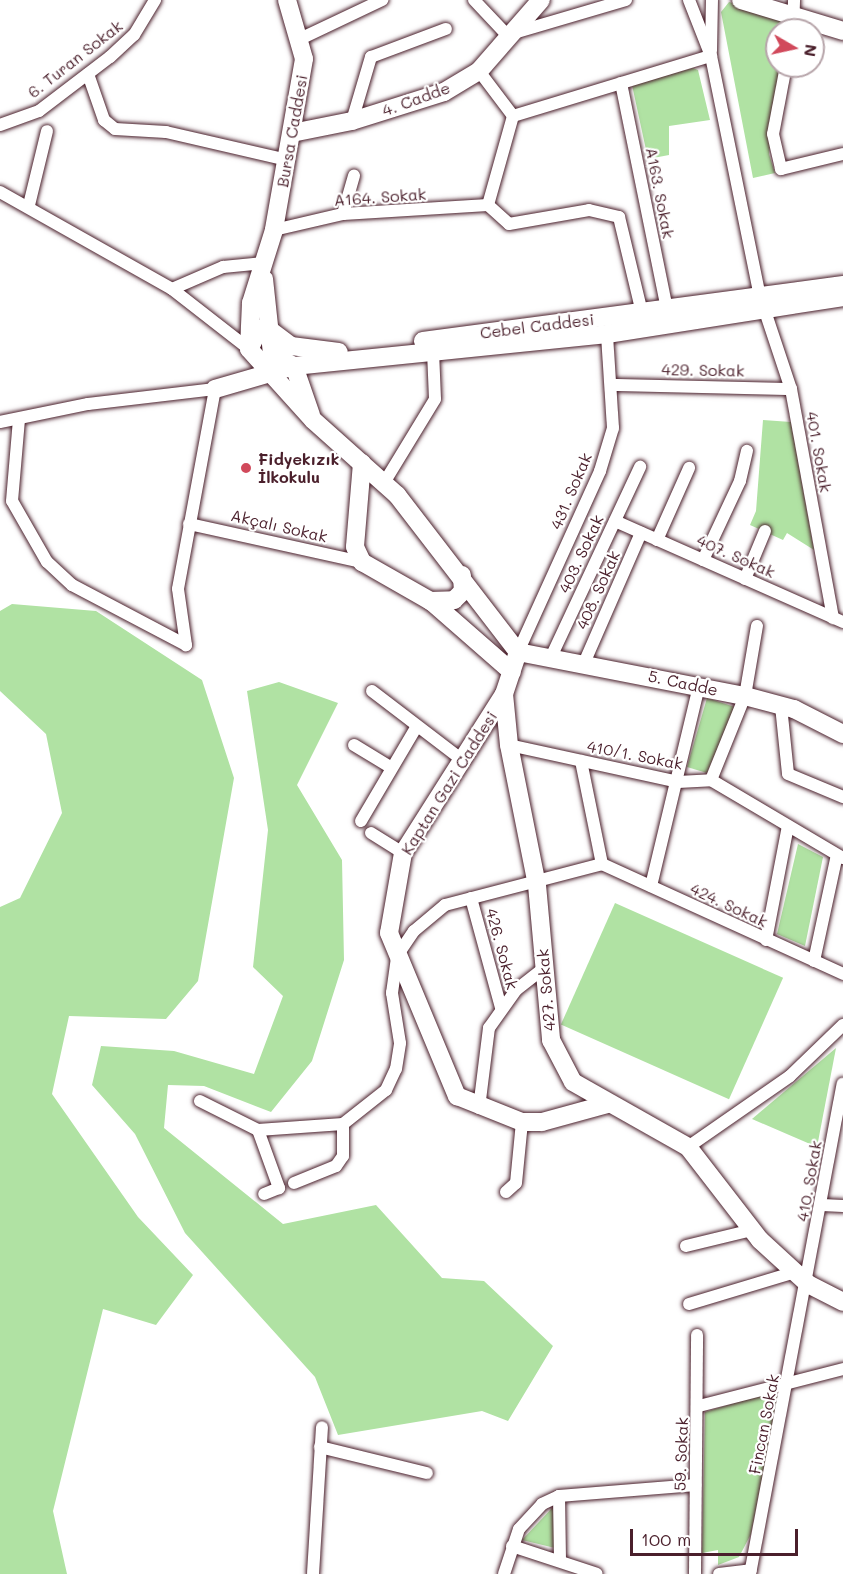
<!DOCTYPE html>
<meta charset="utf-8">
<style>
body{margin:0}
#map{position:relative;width:843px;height:1574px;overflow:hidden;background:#fff;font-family:Mali,sans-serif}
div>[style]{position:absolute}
.green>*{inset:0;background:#b0e2a3;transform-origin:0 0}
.roads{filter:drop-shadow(0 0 2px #4a1f2b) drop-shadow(0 0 2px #4a1f2b)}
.minor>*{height:12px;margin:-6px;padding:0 6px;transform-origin:6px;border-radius:6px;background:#fff}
.secondary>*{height:18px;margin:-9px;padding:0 9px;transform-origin:9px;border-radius:9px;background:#fff}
.dots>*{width:16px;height:16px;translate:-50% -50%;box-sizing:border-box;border:3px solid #fff;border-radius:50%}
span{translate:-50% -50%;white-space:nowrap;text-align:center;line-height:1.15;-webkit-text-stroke:4.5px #fff;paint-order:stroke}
.street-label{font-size:16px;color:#4a1f2b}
.poi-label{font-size:16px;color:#4a1f2b;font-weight:700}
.left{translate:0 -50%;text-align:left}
.north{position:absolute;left:765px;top:18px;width:60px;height:60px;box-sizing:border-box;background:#fff;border:2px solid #b7a5aa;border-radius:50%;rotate:99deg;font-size:16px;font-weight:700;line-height:24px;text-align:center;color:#4a1f2b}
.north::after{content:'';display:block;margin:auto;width:21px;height:27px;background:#d1495b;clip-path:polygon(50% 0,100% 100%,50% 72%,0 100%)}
.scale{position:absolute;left:630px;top:1529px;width:168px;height:27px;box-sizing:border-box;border:3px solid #4a1f2b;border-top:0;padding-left:8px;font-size:18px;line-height:21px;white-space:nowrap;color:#4a1f2b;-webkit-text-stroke:4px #fff;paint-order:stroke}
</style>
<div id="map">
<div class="green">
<i style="clip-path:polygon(729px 2px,783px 18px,787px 26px,777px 30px,780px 66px,769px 154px,775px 173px,753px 178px,721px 12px)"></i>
<i style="clip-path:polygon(693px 68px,698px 70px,710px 120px,669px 126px,669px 155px,648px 159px,632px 85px)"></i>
<i style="clip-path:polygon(763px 420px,791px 422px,814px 550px,787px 533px,783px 540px,750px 525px,756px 511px)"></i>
<i style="clip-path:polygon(12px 604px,96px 611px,202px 680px,234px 778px,198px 981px,166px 1019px,69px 1016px,52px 1094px,138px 1217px,193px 1275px,156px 1325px,103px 1309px,53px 1511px,67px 1574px,0 1574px,0 907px,20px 898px,62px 813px,46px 734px,0 691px,0 611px)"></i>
<i style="clip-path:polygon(279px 682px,338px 703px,297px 785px,342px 860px,344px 960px,312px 1061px,271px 1112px,204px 1086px,168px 1085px,164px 1128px,283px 1224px,376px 1205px,442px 1278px,484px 1281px,553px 1346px,508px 1421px,482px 1411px,338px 1435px,315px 1377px,185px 1233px,135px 1134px,92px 1085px,101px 1046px,174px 1051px,254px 1074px,283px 996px,253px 967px,268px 830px,247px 691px)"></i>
<i style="clip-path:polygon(707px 698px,735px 707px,707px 773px,687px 767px)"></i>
<i style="clip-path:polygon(798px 844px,823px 857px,805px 946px,777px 934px)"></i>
<i style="left:615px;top:903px;width:184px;height:133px;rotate:24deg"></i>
<i style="clip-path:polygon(836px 1048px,817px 1147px,752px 1119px)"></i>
<i style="clip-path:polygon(774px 1391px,779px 1394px,751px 1534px,739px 1557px,718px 1565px,718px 1550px,702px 1553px,705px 1412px)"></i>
<i style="clip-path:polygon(553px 1507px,555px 1548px,522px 1540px)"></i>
</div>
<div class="roads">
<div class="minor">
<i style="left:474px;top:0;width:48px;rotate:46.7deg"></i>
<i style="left:507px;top:35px;width:124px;rotate:-16.4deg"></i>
<i style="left:689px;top:0;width:60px;rotate:68.6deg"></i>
<i style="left:711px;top:56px;width:245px;rotate:78.5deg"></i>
<i style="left:760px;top:296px;width:98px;rotate:71.6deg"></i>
<i style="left:791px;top:389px;width:233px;rotate:79.6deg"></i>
<i style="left:793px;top:30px;width:30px;rotate:-88deg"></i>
<i style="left:302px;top:38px;width:89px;rotate:-25.4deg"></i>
<i style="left:711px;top:51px;width:51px;rotate:-88.9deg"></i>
<i style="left:786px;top:66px;width:69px;rotate:100.8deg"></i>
<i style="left:773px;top:134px;width:36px;rotate:77deg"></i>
<i style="left:781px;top:169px;width:64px;rotate:-13.6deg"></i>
<i style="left:479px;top:71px;width:56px;rotate:52.9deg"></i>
<i style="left:513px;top:116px;width:92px;rotate:105.7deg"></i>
<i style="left:88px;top:74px;width:49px;rotate:70.8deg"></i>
<i style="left:104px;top:120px;width:14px;rotate:39deg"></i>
<i style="left:115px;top:129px;width:51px;rotate:3.4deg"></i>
<i style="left:166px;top:132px;width:124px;rotate:13deg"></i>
<i style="left:621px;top:83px;width:231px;rotate:78.5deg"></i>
<i style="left:513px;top:116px;width:207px;rotate:-16.9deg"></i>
<i style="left:352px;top:121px;width:67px;rotate:-73.5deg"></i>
<i style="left:371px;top:57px;width:80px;rotate:-20.5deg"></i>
<i style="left:0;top:125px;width:41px;rotate:-19.7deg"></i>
<i style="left:39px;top:111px;width:89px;rotate:-37.3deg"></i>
<i style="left:110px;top:57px;width:33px;rotate:-43deg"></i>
<i style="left:134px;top:35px;width:41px;rotate:-59deg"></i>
<i style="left:0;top:192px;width:197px;rotate:29.4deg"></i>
<i style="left:172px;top:289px;width:98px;rotate:37.9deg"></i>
<i style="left:29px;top:205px;width:76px;rotate:-76.3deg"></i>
<i style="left:488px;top:205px;width:28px;rotate:42deg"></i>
<i style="left:509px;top:224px;width:81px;rotate:-9.9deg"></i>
<i style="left:589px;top:210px;width:31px;rotate:13deg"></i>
<i style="left:619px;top:217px;width:99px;rotate:76.5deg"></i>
<i style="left:343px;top:214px;width:40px;rotate:-74deg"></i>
<i style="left:274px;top:230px;width:71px;rotate:-13.1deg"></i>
<i style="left:343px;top:214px;width:145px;rotate:-3.6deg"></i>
<i style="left:172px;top:289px;width:56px;rotate:-23.3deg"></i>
<i style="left:223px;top:267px;width:41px;rotate:-5.6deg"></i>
<i style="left:613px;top:385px;width:178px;rotate:1.3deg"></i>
<i style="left:0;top:422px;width:90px;rotate:-11.6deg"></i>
<i style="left:88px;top:404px;width:128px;rotate:-6.7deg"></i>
<i style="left:215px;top:389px;width:203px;rotate:100.5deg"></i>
<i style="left:178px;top:589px;width:57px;rotate:81.9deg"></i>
<i style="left:186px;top:645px;width:129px;rotate:-152.2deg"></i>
<i style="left:72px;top:585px;width:34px;rotate:-137deg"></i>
<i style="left:47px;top:562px;width:70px;rotate:-119.8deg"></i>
<i style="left:12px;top:501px;width:81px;rotate:-85.1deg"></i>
<i style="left:384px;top:483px;width:98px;rotate:-58.7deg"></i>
<i style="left:435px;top:399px;width:47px;rotate:-92.4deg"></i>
<i style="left:615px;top:521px;width:249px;rotate:23.9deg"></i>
<i style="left:189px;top:524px;width:177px;rotate:12.4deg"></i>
<i style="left:657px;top:540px;width:79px;rotate:-66deg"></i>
<i style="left:703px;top:560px;width:87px;rotate:-64.9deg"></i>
<i style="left:740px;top:481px;width:31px;rotate:-77deg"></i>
<i style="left:745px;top:579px;width:52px;rotate:-67.4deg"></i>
<i style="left:518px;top:652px;width:199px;rotate:-65.6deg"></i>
<i style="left:600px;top:471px;width:45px;rotate:-73.2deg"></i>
<i style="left:613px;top:428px;width:94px;rotate:-93.7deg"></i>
<i style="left:552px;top:655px;width:208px;rotate:-64.9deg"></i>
<i style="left:585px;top:661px;width:140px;rotate:-66.4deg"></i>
<i style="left:372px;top:691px;width:112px;rotate:37.4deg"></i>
<i style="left:781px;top:706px;width:68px;rotate:84.1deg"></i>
<i style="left:788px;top:774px;width:60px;rotate:22.7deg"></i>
<i style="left:354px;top:745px;width:44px;rotate:31.2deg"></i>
<i style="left:509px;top:745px;width:173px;rotate:12.3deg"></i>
<i style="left:678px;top:782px;width:33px;rotate:-3deg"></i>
<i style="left:711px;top:780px;width:153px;rotate:30.6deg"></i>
<i style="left:581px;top:761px;width:105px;rotate:78.5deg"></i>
<i style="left:711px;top:780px;width:91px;rotate:-68deg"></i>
<i style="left:745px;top:696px;width:71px;rotate:-80.3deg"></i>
<i style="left:361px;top:821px;width:110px;rotate:-59.5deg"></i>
<i style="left:371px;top:833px;width:38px;rotate:32deg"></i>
<i style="left:651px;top:886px;width:206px;rotate:-76.5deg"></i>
<i style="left:471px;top:898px;width:114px;rotate:74.7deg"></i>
<i style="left:766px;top:940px;width:116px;rotate:-79.1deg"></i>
<i style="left:814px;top:961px;width:108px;rotate:-77.8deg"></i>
<i style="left:200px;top:1101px;width:65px;rotate:26.6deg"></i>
<i style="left:258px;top:1130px;width:85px;rotate:-4deg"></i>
<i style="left:343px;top:1124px;width:55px;rotate:-38.3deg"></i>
<i style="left:386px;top:1090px;width:23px;rotate:-65deg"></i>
<i style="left:396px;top:1069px;width:26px;rotate:-81deg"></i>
<i style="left:400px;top:1043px;width:51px;rotate:-99.1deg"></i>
<i style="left:392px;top:993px;width:37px;rotate:-82deg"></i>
<i style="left:397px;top:956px;width:30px;rotate:-56deg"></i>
<i style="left:414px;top:931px;width:40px;rotate:-40deg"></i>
<i style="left:445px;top:905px;width:162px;rotate:-14.6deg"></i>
<i style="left:602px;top:864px;width:265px;rotate:24.5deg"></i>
<i style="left:479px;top:1108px;width:81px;rotate:-82.9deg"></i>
<i style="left:489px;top:1028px;width:47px;rotate:-54.6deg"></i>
<i style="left:516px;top:990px;width:34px;rotate:-38deg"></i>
<i style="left:258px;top:1130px;width:62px;rotate:70.1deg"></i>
<i style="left:279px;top:1188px;width:16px;rotate:158deg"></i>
<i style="left:688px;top:1147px;width:124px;rotate:-34.8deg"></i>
<i style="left:790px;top:1076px;width:74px;rotate:-43.9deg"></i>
<i style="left:294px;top:1183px;width:45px;rotate:-22deg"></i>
<i style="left:336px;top:1166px;width:12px;rotate:-55deg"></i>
<i style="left:343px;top:1156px;width:32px;rotate:-90deg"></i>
<i style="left:506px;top:1192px;width:13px;rotate:-42deg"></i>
<i style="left:516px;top:1183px;width:61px;rotate:-84.4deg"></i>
<i style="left:822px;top:1205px;width:21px;rotate:3deg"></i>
<i style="left:686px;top:1246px;width:68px;rotate:-13.6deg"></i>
<i style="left:689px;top:1304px;width:111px;rotate:-16.8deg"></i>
<i style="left:699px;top:1406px;width:149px;rotate:-14.4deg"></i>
<i style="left:320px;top:1447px;width:110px;rotate:13.7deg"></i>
<i style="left:559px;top:1496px;width:64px;rotate:89.1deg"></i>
<i style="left:512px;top:1546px;width:89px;rotate:18.2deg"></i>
<i style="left:313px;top:1574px;width:147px;rotate:-86.5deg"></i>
<i style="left:504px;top:1574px;width:47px;rotate:-71.6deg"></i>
<i style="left:519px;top:1529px;width:34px;rotate:-47deg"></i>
<i style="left:542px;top:1504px;width:19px;rotate:-25deg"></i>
<i style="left:559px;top:1496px;width:137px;rotate:-4.6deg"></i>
<i style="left:695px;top:1574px;width:239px;rotate:-89.5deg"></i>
<i style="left:719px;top:1574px;width:32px;rotate:-7deg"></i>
<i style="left:750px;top:1574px;width:499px;rotate:-79.3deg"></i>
</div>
<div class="secondary">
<i style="left:287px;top:0;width:61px;rotate:73.9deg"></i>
<i style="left:304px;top:59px;width:174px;rotate:100deg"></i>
<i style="left:274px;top:230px;width:77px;rotate:107.5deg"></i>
<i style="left:251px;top:303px;width:46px;rotate:92.5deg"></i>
<i style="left:249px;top:349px;width:96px;rotate:48deg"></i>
<i style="left:313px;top:420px;width:113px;rotate:41.8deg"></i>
<i style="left:397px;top:495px;width:198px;rotate:52.4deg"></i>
<i style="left:741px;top:0;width:107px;rotate:16.9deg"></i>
<i style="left:292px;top:133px;width:61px;rotate:-11.3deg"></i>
<i style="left:352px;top:121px;width:96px;rotate:-17.5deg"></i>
<i style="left:444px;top:92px;width:41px;rotate:-31deg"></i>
<i style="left:479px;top:71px;width:94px;rotate:-48.9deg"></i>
<i style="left:264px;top:279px;width:75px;rotate:83.9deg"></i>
<i style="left:272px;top:354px;width:25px;rotate:29deg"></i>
<i style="left:294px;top:366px;width:52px;rotate:70.9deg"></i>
<i style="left:423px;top:341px;width:424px;rotate:-7.6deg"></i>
<i style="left:250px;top:348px;width:21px;rotate:-65deg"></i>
<i style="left:259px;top:329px;width:8px;rotate:-7deg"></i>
<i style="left:267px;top:328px;width:30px;rotate:37deg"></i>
<i style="left:291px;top:346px;width:48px;rotate:7.1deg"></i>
<i style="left:215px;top:389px;width:82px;rotate:-16.2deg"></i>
<i style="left:294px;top:366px;width:315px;rotate:-5.8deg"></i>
<i style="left:607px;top:334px;width:239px;rotate:-8.9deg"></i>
<i style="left:362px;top:463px;width:84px;rotate:94.8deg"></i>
<i style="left:355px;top:547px;width:17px;rotate:65deg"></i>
<i style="left:362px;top:562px;width:81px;rotate:29.7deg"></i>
<i style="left:432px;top:602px;width:106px;rotate:41.2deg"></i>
<i style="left:430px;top:601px;width:24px;rotate:-2deg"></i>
<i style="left:454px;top:600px;width:13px;rotate:-45deg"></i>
<i style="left:463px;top:591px;width:16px;rotate:-94deg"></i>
<i style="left:518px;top:652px;width:44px;rotate:108.4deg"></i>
<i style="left:504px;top:694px;width:51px;rotate:84.4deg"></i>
<i style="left:509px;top:745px;width:143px;rotate:78.7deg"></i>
<i style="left:537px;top:885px;width:156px;rotate:84.8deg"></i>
<i style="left:551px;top:1040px;width:47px;rotate:62.4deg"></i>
<i style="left:573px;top:1082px;width:132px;rotate:29.5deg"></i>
<i style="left:688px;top:1147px;width:118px;rotate:52.3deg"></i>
<i style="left:760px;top:1240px;width:65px;rotate:42.5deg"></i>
<i style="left:808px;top:1284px;width:39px;rotate:27deg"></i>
<i style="left:518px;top:652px;width:231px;rotate:11deg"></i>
<i style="left:745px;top:696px;width:51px;rotate:14.9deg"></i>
<i style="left:794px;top:709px;width:55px;rotate:27deg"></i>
<i style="left:504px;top:694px;width:188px;rotate:122.4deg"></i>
<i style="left:403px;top:853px;width:81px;rotate:99.9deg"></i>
<i style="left:389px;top:933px;width:177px;rotate:67.4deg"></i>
<i style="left:457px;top:1096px;width:70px;rotate:21.8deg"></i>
<i style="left:522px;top:1122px;width:20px"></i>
<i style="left:542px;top:1122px;width:68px;rotate:-15.3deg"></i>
</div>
</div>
<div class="dots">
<i style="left:246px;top:468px;background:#d1495b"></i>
</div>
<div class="street-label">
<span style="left:75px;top:59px;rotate:-38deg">6. Turan Sokak</span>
<span style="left:416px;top:99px;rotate:-20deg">4. Cadde</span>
<span style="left:292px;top:131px;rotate:-80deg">Bursa Caddesi</span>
<span style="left:660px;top:193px;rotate:79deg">A163. Sokak</span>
<span style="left:380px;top:197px;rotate:-4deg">A164. Sokak</span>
<span style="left:537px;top:326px;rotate:-7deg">Cebel Caddesi</span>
<span style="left:703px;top:370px;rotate:1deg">429. Sokak</span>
<span style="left:819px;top:452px;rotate:80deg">401. Sokak</span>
<span style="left:571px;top:491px;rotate:-67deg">431. Sokak</span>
<span style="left:279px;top:526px;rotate:13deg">Akçalı Sokak</span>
<span style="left:581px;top:554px;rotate:-65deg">403. Sokak</span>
<span style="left:736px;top:556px;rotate:24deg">407. Sokak</span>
<span style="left:598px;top:590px;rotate:-66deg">408. Sokak</span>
<span style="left:683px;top:683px;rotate:12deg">5. Cadde</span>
<span style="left:635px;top:755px;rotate:11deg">410/1. Sokak</span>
<span style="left:449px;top:783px;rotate:-58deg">Kaptan Gazi Caddesi</span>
<span style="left:729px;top:905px;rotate:25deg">424. Sokak</span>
<span style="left:502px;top:949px;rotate:75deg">426. Sokak</span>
<span style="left:546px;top:990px;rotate:-95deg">427. Sokak</span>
<span style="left:809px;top:1181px;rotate:-80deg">410. Sokak</span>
<span style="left:764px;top:1424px;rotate:-79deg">Fincan Sokak</span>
<span style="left:681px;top:1454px;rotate:-88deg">59. Sokak</span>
</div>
<div class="poi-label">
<span class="left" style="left:258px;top:468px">Fidyekızık<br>İlkokulu</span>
</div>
<div class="north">N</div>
<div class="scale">100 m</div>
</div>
